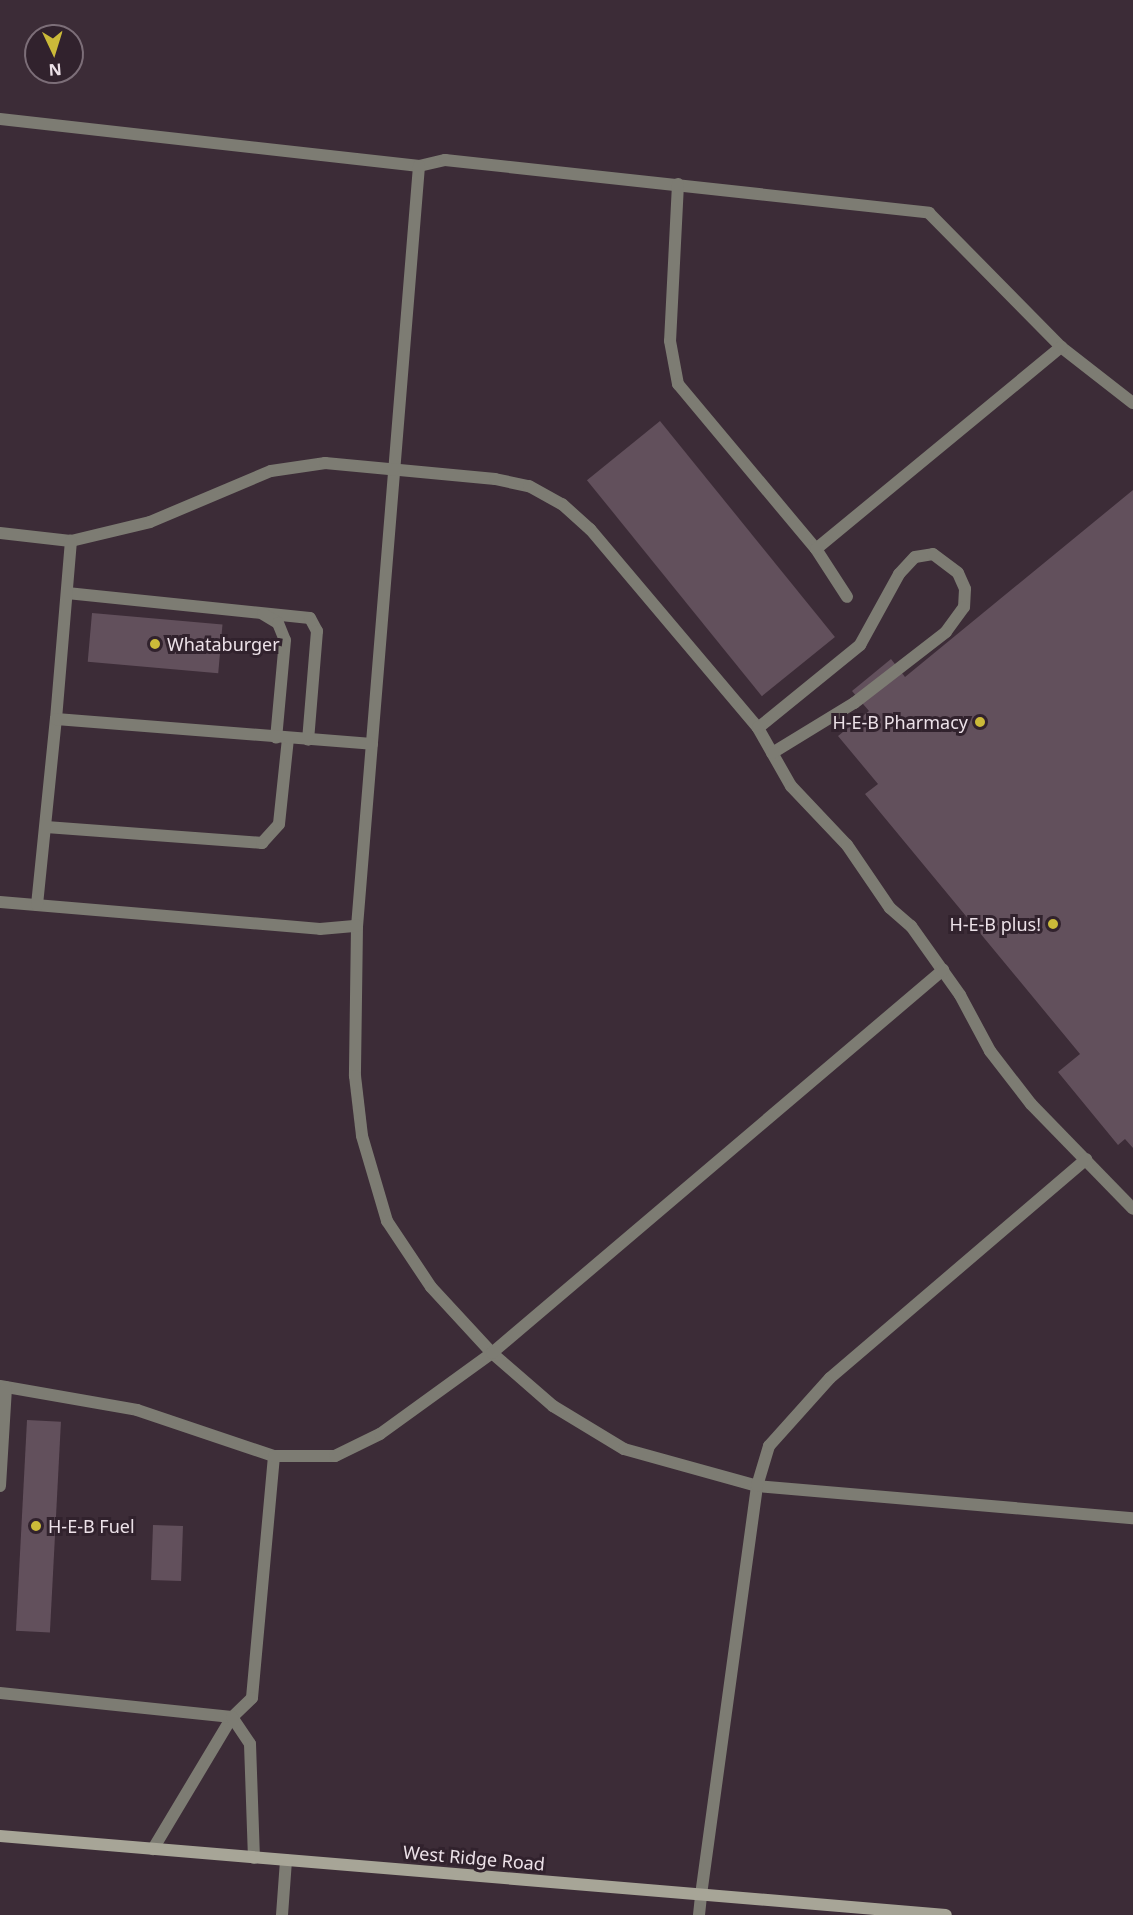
<!DOCTYPE html>
<style>
body{margin:0}
#map{position:relative;width:1133px;height:1915px;overflow:hidden;background:#3c2c37;font-family:"Noto Sans",sans-serif}
div>[style]{position:absolute}
.building>*{inset:0;background:#62505c;transform-origin:0 0}
.service>*{height:12px;margin:-6px;padding:0 6px;transform-origin:6px;border-radius:6px;background:#7d7c73}
.minor>*{height:12px;margin:-6px;padding:0 6px;transform-origin:6px;border-radius:6px;background:#7d7c73}
.secondary>*{height:12px;margin:-6px;padding:0 6px;transform-origin:6px;border-radius:6px;background:#a7a597}
.dots>*{width:16px;height:16px;translate:-50% -50%;box-sizing:border-box;border:3px solid #31222d;border-radius:50%}
span{translate:-50% -50%;white-space:nowrap;text-align:center;line-height:1.15;-webkit-text-stroke:6px #31222d;paint-order:stroke}
.poi-label{font-size:18px;color:#ece1e8}
.left{translate:0 -50%;text-align:left}
.right{translate:-100% -50%;text-align:right}
.street-label{font-size:18px;color:#ece1e8}
.north{position:absolute;left:24px;top:24px;width:60px;height:60px;box-sizing:border-box;background:#31222d;border:2px solid #7c6e78;border-radius:50%;rotate:176deg;font-size:16px;font-weight:700;line-height:24px;text-align:center;color:#ece1e8}
.north::after{content:'';display:block;margin:auto;width:21px;height:27px;background:#cbba39;clip-path:polygon(50% 0,100% 100%,50% 72%,0 100%)}
</style>
<div id="map">
<div class="building">
<i style="left:660px;top:421px;width:278px;height:94px;rotate:51deg"></i>
<i style="clip-path:polygon(1133px 490px,1133px 1148px,1125px 1139px,1118px 1145px,1058px 1072px,1080px 1054px,865px 794px,878px 784px,838px 736px,869px 711px,852px 691px,891px 659px,905px 677px)"></i>
<i style="left:92px;top:613px;width:131px;height:49px;rotate:5deg"></i>
<i style="left:27px;top:1420px;width:34px;height:211px;rotate:3deg"></i>
<i style="left:153px;top:1525px;width:30px;height:55px;rotate:2deg"></i>
</div>
<div class="service">
<i style="left:0;top:119px;width:422px;rotate:6.4deg"></i>
<i style="left:419px;top:166px;width:27px;rotate:-13deg"></i>
<i style="left:445px;top:160px;width:487px;rotate:6.2deg"></i>
<i style="left:929px;top:213px;width:188px;rotate:45.4deg"></i>
<i style="left:1061px;top:347px;width:91px;rotate:37.9deg"></i>
<i style="left:419px;top:166px;width:763px;rotate:94.66deg"></i>
<i style="left:357px;top:926px;width:150px;rotate:90.8deg"></i>
<i style="left:355px;top:1076px;width:60px;rotate:83.3deg"></i>
<i style="left:362px;top:1136px;width:89px;rotate:73.6deg"></i>
<i style="left:387px;top:1221px;width:79px;rotate:56.3deg"></i>
<i style="left:431px;top:1287px;width:90px;rotate:47.3deg"></i>
<i style="left:492px;top:1353px;width:81px;rotate:41deg"></i>
<i style="left:553px;top:1406px;width:83px;rotate:31.2deg"></i>
<i style="left:624px;top:1449px;width:138px;rotate:15.5deg"></i>
<i style="left:757px;top:1486px;width:377px;rotate:4.9deg"></i>
<i style="left:678px;top:184px;width:157px;rotate:92.9deg"></i>
<i style="left:670px;top:341px;width:44px;rotate:79.5deg"></i>
<i style="left:678px;top:384px;width:215px;rotate:50.1deg"></i>
<i style="left:816px;top:549px;width:57px;rotate:57.1deg"></i>
<i style="left:0;top:533px;width:71px;rotate:6.4deg"></i>
<i style="left:71px;top:541px;width:81px;rotate:-13.5deg"></i>
<i style="left:150px;top:522px;width:131px;rotate:-22.9deg"></i>
<i style="left:271px;top:471px;width:55px;rotate:-8.4deg"></i>
<i style="left:325px;top:463px;width:171px;rotate:5.4deg"></i>
<i style="left:495px;top:479px;width:35px;rotate:12deg"></i>
<i style="left:529px;top:486px;width:38px;rotate:29deg"></i>
<i style="left:562px;top:504px;width:38px;rotate:42deg"></i>
<i style="left:590px;top:529px;width:260px;rotate:49.8deg"></i>
<i style="left:758px;top:728px;width:67px;rotate:60.4deg"></i>
<i style="left:791px;top:786px;width:81px;rotate:46.5deg"></i>
<i style="left:847px;top:845px;width:76px;rotate:55.7deg"></i>
<i style="left:890px;top:908px;width:28px;rotate:41deg"></i>
<i style="left:911px;top:926px;width:85px;rotate:54.6deg"></i>
<i style="left:960px;top:995px;width:64px;rotate:61.8deg"></i>
<i style="left:990px;top:1051px;width:67px;rotate:52.3deg"></i>
<i style="left:1031px;top:1104px;width:146px;rotate:45.8deg"></i>
<i style="left:816px;top:549px;width:318px;rotate:-39.5deg"></i>
<i style="left:67px;top:593px;width:244px;rotate:5.9deg"></i>
<i style="left:310px;top:618px;width:15px;rotate:62deg"></i>
<i style="left:317px;top:631px;width:109px;rotate:94.7deg"></i>
<i style="left:263px;top:614px;width:17px;rotate:31deg"></i>
<i style="left:278px;top:623px;width:18px;rotate:68deg"></i>
<i style="left:285px;top:640px;width:98px;rotate:95.2deg"></i>
<i style="left:56px;top:719px;width:179px;rotate:-85.2deg"></i>
<i style="left:758px;top:728px;width:132px;rotate:-39.1deg"></i>
<i style="left:860px;top:645px;width:81px;rotate:-61.2deg"></i>
<i style="left:899px;top:574px;width:23px;rotate:-47deg"></i>
<i style="left:915px;top:557px;width:18px;rotate:-9deg"></i>
<i style="left:933px;top:554px;width:31px;rotate:37deg"></i>
<i style="left:958px;top:573px;width:17px;rotate:66deg"></i>
<i style="left:965px;top:589px;width:18px;rotate:93deg"></i>
<i style="left:964px;top:607px;width:31px;rotate:126deg"></i>
<i style="left:946px;top:632px;width:116px;rotate:142.3deg"></i>
<i style="left:854px;top:703px;width:96px;rotate:148.6deg"></i>
<i style="left:46px;top:827px;width:217px;rotate:4.2deg"></i>
<i style="left:262px;top:843px;width:25px;rotate:-48deg"></i>
<i style="left:279px;top:824px;width:86px;rotate:-84deg"></i>
<i style="left:0;top:902px;width:321px;rotate:4.8deg"></i>
<i style="left:320px;top:929px;width:37px;rotate:-5deg"></i>
<i style="left:37px;top:905px;width:187px;rotate:-84.2deg"></i>
<i style="left:56px;top:719px;width:317px;rotate:4.5deg"></i>
<i style="left:0;top:1386px;width:139px;rotate:9.9deg"></i>
<i style="left:137px;top:1410px;width:145px;rotate:18.6deg"></i>
<i style="left:274px;top:1456px;width:243px;rotate:95.2deg"></i>
<i style="left:252px;top:1698px;width:28px;rotate:136deg"></i>
<i style="left:232px;top:1717px;width:154px;rotate:120.9deg"></i>
<i style="left:274px;top:1456px;width:61px"></i>
<i style="left:335px;top:1456px;width:50px;rotate:-26.1deg"></i>
<i style="left:380px;top:1434px;width:138px;rotate:-35.9deg"></i>
<i style="left:492px;top:1353px;width:592px;rotate:-40.34deg"></i>
<i style="left:0;top:1486px;width:99px;rotate:-86.5deg"></i>
<i style="left:0;top:1693px;width:233px;rotate:5.9deg"></i>
<i style="left:232px;top:1717px;width:32px;rotate:56deg"></i>
<i style="left:250px;top:1744px;width:114px;rotate:88deg"></i>
<i style="left:701px;top:1895px;width:413px;rotate:-82.2deg"></i>
<i style="left:757px;top:1486px;width:42px;rotate:-73.3deg"></i>
<i style="left:769px;top:1446px;width:91px;rotate:-48.1deg"></i>
<i style="left:830px;top:1378px;width:337px;rotate:-40.5deg"></i>
</div>
<div class="minor">
<i style="left:282px;top:1915px;width:55px;rotate:-85.8deg"></i>
<i style="left:699px;top:1915px;width:20px;rotate:-84deg"></i>
</div>
<div class="secondary">
<i style="left:0;top:1836px;width:949px;rotate:4.77deg"></i>
</div>
<div class="dots">
<i style="left:155px;top:644px;background:#cbba39"></i>
<i style="left:980px;top:722px;background:#cbba39"></i>
<i style="left:1053px;top:924px;background:#cbba39"></i>
<i style="left:36px;top:1526px;background:#cbba39"></i>
</div>
<div class="poi-label">
<span class="left" style="left:167px;top:644px">Whataburger</span>
<span class="right" style="left:968px;top:722px">H-E-B Pharmacy</span>
<span class="right" style="left:1041px;top:924px">H-E-B plus!</span>
<span class="left" style="left:48px;top:1526px">H-E-B Fuel</span>
</div>
<div class="street-label">
<span style="left:474px;top:1858px;rotate:5deg">West Ridge Road</span>
</div>
<div class="north">N</div>
</div>
